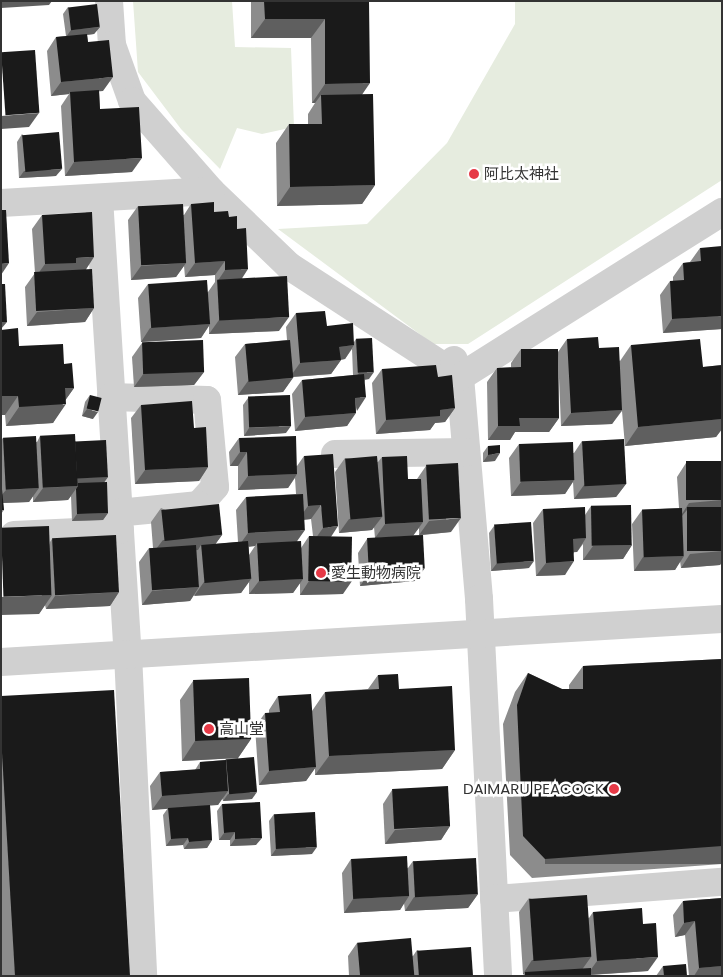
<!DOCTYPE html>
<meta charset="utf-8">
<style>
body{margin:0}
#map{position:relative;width:723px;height:977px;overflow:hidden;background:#fff;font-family:Poppins,"Noto Sans JP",sans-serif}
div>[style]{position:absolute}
.green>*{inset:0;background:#e6ecdf}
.minor>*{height:28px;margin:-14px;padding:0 14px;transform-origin:14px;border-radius:14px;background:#d0d0d0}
.wall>*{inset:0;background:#8c8c8c}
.shaded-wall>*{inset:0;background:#5f5f5f;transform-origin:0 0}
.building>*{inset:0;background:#1a1a1a;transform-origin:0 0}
.dots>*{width:14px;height:14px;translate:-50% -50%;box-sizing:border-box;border:2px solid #fff;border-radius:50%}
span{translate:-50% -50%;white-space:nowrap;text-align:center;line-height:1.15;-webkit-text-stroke:5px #fff;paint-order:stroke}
.poi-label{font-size:15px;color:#333}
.left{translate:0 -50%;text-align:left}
.right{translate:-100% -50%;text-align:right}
.frame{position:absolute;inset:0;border:2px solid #333;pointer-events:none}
</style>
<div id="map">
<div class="green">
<i style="clip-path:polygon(133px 1px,232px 1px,235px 47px,291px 48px,294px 127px,262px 134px,237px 128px,220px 169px,181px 129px,138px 72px)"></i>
<i style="clip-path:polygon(515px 1px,722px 1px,722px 180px,468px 344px,433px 344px,278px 229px,367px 224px,447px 143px,515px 24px)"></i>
</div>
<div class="minor">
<i style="left:109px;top:1px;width:44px;rotate:86.1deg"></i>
<i style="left:112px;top:45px;width:59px;rotate:70.3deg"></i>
<i style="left:132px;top:101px;width:120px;rotate:48.7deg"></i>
<i style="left:211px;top:191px;width:108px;rotate:43.9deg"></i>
<i style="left:289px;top:266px;width:204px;rotate:33deg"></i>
<i style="left:460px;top:377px;width:223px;rotate:85.1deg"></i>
<i style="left:479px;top:599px;width:377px;rotate:87.1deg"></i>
<i style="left:99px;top:198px;width:457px;rotate:86.4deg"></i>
<i style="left:128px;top:654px;width:322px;rotate:87.3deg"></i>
<i style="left:1px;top:203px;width:210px;rotate:-3.3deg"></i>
<i style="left:454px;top:360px;width:18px;rotate:71deg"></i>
<i style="left:460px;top:377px;width:310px;rotate:-32.2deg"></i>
<i style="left:111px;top:397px;width:96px;rotate:1.8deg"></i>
<i style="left:207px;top:400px;width:87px;rotate:84.7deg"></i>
<i style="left:215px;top:487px;width:24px;rotate:132deg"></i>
<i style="left:199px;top:505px;width:81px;rotate:174.4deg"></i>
<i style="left:335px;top:454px;width:131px;rotate:-0.9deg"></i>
<i style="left:14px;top:535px;width:106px;rotate:-2.7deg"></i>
<i style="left:1px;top:662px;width:722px;rotate:-3.41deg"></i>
<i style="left:494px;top:899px;width:229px;rotate:-4.3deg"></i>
</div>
<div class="wall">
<i style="clip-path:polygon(251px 1px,369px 1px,362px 94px,375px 185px,362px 204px,277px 206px,276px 143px,289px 124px,308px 124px,308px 114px,315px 103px,312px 103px,311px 38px,251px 38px)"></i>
<i style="clip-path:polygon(68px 7px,100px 27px,94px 34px,87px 35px,88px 42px,103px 91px,99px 91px,100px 109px,132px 172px,65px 176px,61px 106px,69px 94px,51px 96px,47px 51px,56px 37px,66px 36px,63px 14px)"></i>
<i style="clip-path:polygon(22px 134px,56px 176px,19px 178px,17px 142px)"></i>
<i style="clip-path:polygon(191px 204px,229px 217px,237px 229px,242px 278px,279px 331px,209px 334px,209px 326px,201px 338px,141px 342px,138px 298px,148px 284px,208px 292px,215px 282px,215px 275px,185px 277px,184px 266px,176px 277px,131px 280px,128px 220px,138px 206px,184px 215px)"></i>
<i style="clip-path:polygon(42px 215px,86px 269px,94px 308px,85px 322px,27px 326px,25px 287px,35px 273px,32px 229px)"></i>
<i style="clip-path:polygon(700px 248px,722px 329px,663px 333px,660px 295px,670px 281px,673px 281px,673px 277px,683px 263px,690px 262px)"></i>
<i style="clip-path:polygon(296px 313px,327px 326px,354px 342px,356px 339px,369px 379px,365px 380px,356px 411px,347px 426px,295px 431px,292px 394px,302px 380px,353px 375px,352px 349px,345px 359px,341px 360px,331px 374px,293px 377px,283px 392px,238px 395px,235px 357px,245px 344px,287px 340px,286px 327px)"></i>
<i style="clip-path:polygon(1px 330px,19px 346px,64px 364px,74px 388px,66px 399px,53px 423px,6px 426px,5px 415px,1px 415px)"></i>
<i style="clip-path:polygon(567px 339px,599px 348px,620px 361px,631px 345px,703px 367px,722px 365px,722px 429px,716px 437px,625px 446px,622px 411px,612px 424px,561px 426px,558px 354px,559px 418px,549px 432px,515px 432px,510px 440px,488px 440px,487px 382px,497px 368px,511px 367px,511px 363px,521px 349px,558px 352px)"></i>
<i style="clip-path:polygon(142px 343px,204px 372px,194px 385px,134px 387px,132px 357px)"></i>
<i style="clip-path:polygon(382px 369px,438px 377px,455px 408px,445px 422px,435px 423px,430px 430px,376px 434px,372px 383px)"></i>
<i style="clip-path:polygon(90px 395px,93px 419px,82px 416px,85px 402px)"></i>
<i style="clip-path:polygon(248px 398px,286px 433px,244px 436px,243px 405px)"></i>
<i style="clip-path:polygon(141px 405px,194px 428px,208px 467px,199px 481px,135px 484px,131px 418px)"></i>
<i style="clip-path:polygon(40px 436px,75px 441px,108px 477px,104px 482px,108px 513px,103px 520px,72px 521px,71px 496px,68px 500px,33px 502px,33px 496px,29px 502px,3px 503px,4px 510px,1px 514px,1px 440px,3px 438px,37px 442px)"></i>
<i style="clip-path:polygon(evenodd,239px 438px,297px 466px,304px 456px,331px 537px,343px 594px,300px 595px,300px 583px,293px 593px,249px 594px,249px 582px,241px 593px,194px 595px,190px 601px,142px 605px,139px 562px,149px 548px,153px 548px,151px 522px,161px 508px,222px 535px,215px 544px,238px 542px,236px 510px,246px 497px,296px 494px,295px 478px,288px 488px,238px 490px,238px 466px,230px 466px,229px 452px,239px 438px,311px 519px,313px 536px,309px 536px,301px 548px,297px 541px,304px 520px,311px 519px,239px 438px,255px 546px,249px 555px,249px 547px,255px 546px)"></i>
<i style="clip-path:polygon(582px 441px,626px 484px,616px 497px,574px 499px,573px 482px,565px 494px,511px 496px,509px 458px,519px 444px,574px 453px)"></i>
<i style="clip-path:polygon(488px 446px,495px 461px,483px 462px,483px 453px)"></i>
<i style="clip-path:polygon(evenodd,382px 457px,408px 479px,417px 479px,426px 466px,451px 532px,423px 535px,415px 581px,360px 586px,358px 553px,367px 539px,392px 537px,375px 538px,374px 527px,372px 530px,339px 533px,335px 472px,345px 458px,378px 462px,382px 457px,419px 528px,419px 535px,413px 535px,419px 528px)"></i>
<i style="clip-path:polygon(722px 461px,722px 562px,720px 565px,681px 568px,680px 561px,675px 570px,634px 571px,632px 524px,642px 510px,679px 508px,677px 477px,686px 463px)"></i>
<i style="clip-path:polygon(591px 506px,632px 545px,623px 559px,583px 560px,583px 544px,577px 552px,574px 552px,565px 575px,536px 576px,533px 523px,543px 509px,585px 515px)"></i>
<i style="clip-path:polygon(494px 526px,529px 568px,491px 571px,489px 533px)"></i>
<i style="clip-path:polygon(52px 539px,119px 592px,110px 606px,46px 609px,45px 605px,39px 614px,50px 542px)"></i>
<i style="clip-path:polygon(722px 659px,722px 864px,532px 878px,510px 855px,503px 724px,515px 692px,528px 673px,562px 689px,569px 689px,569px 685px,583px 666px)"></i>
<i style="clip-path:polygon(378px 675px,399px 689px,455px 750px,442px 769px,315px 775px,315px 768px,306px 781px,259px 785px,255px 727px,265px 713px,269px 713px,269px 710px,278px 696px,312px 711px,325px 692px,368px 689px)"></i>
<i style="clip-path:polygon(193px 681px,251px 739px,238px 758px,252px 799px,223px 801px,222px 798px,218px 805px,210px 805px,212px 840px,207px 848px,184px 849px,183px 845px,166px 846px,163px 815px,168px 808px,152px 810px,150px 786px,160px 772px,195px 770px,200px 762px,225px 760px,226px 759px,236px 758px,182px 761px,180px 700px)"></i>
<i style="clip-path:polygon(1px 696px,130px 976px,1px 976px)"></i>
<i style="clip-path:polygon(392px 790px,450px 826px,441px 840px,385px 844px,383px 804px)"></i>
<i style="clip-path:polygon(222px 804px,256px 845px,230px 846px,230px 840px,219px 840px,217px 811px)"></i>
<i style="clip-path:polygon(274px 814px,312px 854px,271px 856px,269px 821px)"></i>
<i style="clip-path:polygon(351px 859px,408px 868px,413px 861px,478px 894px,468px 908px,405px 911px,404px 903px,400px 910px,344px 913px,342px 873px)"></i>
<i style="clip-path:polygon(529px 898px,589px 918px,593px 912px,648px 971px,591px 975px,591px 976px,522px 976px,524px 974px,523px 974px,519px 912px)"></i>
<i style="clip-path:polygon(722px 898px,722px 976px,689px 976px,685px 935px,675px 937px,673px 915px,683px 901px)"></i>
<i style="clip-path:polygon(357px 943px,413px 956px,417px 950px,473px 976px,349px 976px,348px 956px)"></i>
<i style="clip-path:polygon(663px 966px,687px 976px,656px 976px)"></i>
</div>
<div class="shaded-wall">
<i style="clip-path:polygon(1px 1px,52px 1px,49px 5px,1px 8px)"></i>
<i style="clip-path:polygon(265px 19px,325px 19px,311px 38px,251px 38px)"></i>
<i style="clip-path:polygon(100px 27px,94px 34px,66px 37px,71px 30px)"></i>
<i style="clip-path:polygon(113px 77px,103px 91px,70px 94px,70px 92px,69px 94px,51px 96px,61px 82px)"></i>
<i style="clip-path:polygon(370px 83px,357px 102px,321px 95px,315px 103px,312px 103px,325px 84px)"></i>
<i style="clip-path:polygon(39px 113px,29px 127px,1px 129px,1px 116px)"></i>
<i style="clip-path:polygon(142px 158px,132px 172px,65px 176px,74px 162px)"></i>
<i style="clip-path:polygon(62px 169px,56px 176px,19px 178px,24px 171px)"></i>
<i style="clip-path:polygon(375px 185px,362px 204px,277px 206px,290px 187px)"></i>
<i style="clip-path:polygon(94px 257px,85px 271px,35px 278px,45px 264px,76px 258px)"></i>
<i style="clip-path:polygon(225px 261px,215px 275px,185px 277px,195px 263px)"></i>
<i style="clip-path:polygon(9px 263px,1px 275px,1px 264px)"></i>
<i style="clip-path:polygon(186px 263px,176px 277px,131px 280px,141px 266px)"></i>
<i style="clip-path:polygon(248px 269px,239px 283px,217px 282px,225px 270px)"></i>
<i style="clip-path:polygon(94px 308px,85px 322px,27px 326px,37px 312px)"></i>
<i style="clip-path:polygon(722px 316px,722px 329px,663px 333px,672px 319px)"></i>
<i style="clip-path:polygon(289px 317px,279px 331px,209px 334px,219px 320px)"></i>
<i style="clip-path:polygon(1px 322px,7px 322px,1px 329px)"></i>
<i style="clip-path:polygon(210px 324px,201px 338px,141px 342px,150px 328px)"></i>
<i style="clip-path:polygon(354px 345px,345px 359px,329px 361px,339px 347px)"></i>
<i style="clip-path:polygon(341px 360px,331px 374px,290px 377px,300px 363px)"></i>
<i style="clip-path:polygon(204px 372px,194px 385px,134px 387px,144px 373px)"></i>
<i style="clip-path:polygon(374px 372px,369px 379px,353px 380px,359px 373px)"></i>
<i style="clip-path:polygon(293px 378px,283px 392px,238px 395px,248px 381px)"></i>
<i style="clip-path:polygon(65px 388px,74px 388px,62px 405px,66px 404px,53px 423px,6px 426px,19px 407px)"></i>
<i style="clip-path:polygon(1px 396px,18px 396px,5px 415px,1px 415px)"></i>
<i style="clip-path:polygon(366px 397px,357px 411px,355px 398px)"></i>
<i style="clip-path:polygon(455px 408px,445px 422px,435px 423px,430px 430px,376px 434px,386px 420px,440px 410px)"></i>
<i style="clip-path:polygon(87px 409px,98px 412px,93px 419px,82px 416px)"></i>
<i style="clip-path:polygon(622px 410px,612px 424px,561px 426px,571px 413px)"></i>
<i style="clip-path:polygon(356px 413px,347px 426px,295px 431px,305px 417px)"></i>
<i style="clip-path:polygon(519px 418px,559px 418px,549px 432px,515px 432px,510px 440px,488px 440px,498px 426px)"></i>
<i style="clip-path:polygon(722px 419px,722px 429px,716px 437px,625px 446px,638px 427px)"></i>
<i style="clip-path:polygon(291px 426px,286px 433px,244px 436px,249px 428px)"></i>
<i style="clip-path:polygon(240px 452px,247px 452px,238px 466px,230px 466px)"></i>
<i style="clip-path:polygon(500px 453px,495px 461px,483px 462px,488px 455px)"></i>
<i style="clip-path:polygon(208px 467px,199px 481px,135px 484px,145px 470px)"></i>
<i style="clip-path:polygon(297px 474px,288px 488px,238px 490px,248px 476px)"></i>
<i style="clip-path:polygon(108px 477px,103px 484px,76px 485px,75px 478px)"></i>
<i style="clip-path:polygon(574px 480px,565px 494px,511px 496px,521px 482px)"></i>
<i style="clip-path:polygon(626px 484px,616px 497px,574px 499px,584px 485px)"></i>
<i style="clip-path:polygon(78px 486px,68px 500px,33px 502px,43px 488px)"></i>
<i style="clip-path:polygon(39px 488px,29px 502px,1px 503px,1px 496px,6px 490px)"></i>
<i style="clip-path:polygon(722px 500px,722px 513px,687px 510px,682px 516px,680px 517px,689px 503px)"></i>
<i style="clip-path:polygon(321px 505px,311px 519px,298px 520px,308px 506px)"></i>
<i style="clip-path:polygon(108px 513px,103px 520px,72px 521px,77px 514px)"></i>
<i style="clip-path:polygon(382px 517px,372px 530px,339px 533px,349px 519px)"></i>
<i style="clip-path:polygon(461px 518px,451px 532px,419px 535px,429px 521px)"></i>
<i style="clip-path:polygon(423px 522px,413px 536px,375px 538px,385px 524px)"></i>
<i style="clip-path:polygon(338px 526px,329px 540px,313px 542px,323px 528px)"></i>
<i style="clip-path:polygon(305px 530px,295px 544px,257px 543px,255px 546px,238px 547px,248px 533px)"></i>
<i style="clip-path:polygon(222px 535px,212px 549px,201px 545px,198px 550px,153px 553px,163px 540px)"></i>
<i style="clip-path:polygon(586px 538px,577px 552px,564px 553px,573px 539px)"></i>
<i style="clip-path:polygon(632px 545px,623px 559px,583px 560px,593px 546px)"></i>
<i style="clip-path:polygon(722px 551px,722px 562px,720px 565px,681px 568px,690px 554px)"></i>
<i style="clip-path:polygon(684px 556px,675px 570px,634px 571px,643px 557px)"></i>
<i style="clip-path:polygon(534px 561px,529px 568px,491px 571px,497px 563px)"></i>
<i style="clip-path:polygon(574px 561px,565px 575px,536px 576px,546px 563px)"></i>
<i style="clip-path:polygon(425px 568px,415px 581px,360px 586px,370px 572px)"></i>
<i style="clip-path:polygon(251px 579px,241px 593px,194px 596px,204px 582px)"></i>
<i style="clip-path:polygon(303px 579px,293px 593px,249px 594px,259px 581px)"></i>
<i style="clip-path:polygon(309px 581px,352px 581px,343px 594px,300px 595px)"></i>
<i style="clip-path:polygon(199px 587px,190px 601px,142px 605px,152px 591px)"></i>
<i style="clip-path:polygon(119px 592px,110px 606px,46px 609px,55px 596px)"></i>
<i style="clip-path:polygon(52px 595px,39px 614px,1px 615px,1px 597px)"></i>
<i style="clip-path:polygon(251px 739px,238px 758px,182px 761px,195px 741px)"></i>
<i style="clip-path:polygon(455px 750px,442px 769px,315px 775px,329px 756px)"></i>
<i style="clip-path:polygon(316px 767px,306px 781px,259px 785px,269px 771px)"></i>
<i style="clip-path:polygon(228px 791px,218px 805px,152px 810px,162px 796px)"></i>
<i style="clip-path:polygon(257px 792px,252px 799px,223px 801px,228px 794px)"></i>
<i style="clip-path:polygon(450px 826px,441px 840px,385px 844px,395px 830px)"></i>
<i style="clip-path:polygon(235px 832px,230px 840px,219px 840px,224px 833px)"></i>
<i style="clip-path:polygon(188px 838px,183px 845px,166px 846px,171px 839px)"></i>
<i style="clip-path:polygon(262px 838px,256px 845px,230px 846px,235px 839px)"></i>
<i style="clip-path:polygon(212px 840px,207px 848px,184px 849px,189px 842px)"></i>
<i style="left:722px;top:846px;width:18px;height:177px;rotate:90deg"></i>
<i style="clip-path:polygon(317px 847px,312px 854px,271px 856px,276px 849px)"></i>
<i style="clip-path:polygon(478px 894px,468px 908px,405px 911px,414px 897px)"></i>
<i style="clip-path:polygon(409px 896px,400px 910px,344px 913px,353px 899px)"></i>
<i style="clip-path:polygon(695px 921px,685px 935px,675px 937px,684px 923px)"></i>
<i style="clip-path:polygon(591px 957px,581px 971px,525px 972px,524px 974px,523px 974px,532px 960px)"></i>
<i style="clip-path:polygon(658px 957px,648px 971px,587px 975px,597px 961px)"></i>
<i style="clip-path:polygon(722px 966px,722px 976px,694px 976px,699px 968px)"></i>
</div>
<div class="building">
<i style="clip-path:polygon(264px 1px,369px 1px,370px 83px,325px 84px,325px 19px,265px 19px)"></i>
<i style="left:97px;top:4px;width:23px;height:29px;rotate:83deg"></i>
<i style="clip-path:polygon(87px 34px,88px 42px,109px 40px,113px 77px,61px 82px,56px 37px)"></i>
<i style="left:35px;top:50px;width:63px;height:34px;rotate:86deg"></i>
<i style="clip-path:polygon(99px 90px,100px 109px,139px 107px,142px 158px,74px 162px,70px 92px)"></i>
<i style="clip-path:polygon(373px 94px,375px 185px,290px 187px,289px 124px,322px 124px,321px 95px)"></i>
<i style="left:59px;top:132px;width:37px;height:37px;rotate:85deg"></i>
<i style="clip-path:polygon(214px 202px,214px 212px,228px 211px,229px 217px,237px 216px,237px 229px,246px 228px,248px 269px,225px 270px,225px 261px,195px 263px,191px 204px)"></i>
<i style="left:183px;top:204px;width:59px;height:45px;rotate:87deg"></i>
<i style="clip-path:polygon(1px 210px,6px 210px,9px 263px,1px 264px)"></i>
<i style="clip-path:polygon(92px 212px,94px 257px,76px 258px,76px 263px,45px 264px,42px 215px)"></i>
<i style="clip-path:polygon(722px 246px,722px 316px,672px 319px,670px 281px,684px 280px,683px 263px,701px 261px,700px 248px)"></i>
<i style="left:92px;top:269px;width:39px;height:58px;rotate:87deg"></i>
<i style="left:287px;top:276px;width:41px;height:70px;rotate:87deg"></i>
<i style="left:207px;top:280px;width:44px;height:59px;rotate:86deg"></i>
<i style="clip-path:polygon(1px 284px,5px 284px,7px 322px,1px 322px)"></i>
<i style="clip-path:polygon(325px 311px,327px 326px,353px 323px,354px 345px,339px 347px,341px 360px,300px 363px,296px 313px)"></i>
<i style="clip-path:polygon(18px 328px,19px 346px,63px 344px,64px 364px,72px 363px,74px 388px,65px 388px,66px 404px,19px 407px,18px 396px,1px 396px,1px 330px)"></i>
<i style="clip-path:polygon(598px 337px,599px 348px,619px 347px,622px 410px,571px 413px,567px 339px)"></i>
<i style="left:372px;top:338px;width:34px;height:16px;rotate:87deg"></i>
<i style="clip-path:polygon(700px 339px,703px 367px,722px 365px,722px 419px,638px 427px,631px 345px)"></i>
<i style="left:203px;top:340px;width:32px;height:61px;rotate:88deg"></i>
<i style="left:290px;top:340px;width:38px;height:45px;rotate:85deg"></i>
<i style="clip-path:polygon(521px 349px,558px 349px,559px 418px,519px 418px,520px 426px,498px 426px,497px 368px,521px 367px)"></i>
<i style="clip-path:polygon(436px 365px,438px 377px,452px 375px,455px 408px,440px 410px,440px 416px,386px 420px,382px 369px)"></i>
<i style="clip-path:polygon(364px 374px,366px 397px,355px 398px,356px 413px,305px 417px,302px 380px)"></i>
<i style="left:90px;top:395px;width:12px;height:14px;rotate:14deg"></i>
<i style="left:290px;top:395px;width:31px;height:42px;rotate:88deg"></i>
<i style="clip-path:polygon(192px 401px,194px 428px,206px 427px,208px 467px,145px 470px,141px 405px)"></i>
<i style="left:75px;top:434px;width:52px;height:35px;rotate:87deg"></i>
<i style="left:36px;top:436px;width:52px;height:33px;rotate:87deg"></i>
<i style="clip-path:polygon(296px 436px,297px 474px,248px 476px,247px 452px,240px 452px,239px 438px)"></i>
<i style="left:624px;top:439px;width:45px;height:42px;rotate:87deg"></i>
<i style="left:106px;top:440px;width:37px;height:31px;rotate:87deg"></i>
<i style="left:573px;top:442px;width:38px;height:54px;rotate:88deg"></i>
<i style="clip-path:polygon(500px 445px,500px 453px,488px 455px,488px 446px)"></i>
<i style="clip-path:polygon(333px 454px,338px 526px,323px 528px,321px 505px,308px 506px,304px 456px)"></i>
<i style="left:377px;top:456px;width:61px;height:32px;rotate:85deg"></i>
<i style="clip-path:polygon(407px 456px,408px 479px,421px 479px,423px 522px,385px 524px,382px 457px)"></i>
<i style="left:722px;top:461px;width:39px;height:36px;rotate:90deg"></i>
<i style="left:458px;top:463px;width:55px;height:32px;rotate:87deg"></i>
<i style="clip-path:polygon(1px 479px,4px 510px,1px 510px)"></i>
<i style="clip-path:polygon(107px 482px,108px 513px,77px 514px,76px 489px,78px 486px,78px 483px)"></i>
<i style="left:303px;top:494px;width:36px;height:57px;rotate:87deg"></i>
<i style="left:219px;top:504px;width:31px;height:58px;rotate:84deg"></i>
<i style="left:631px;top:505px;width:40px;height:40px;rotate:89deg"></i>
<i style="clip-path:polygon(585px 507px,586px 538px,573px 539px,574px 561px,546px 563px,543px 509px)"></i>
<i style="left:722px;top:507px;width:44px;height:35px;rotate:90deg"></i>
<i style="left:682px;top:508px;width:48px;height:40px;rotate:88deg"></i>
<i style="left:531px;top:522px;width:39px;height:37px;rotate:86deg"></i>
<i style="left:49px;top:526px;width:69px;height:48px;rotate:88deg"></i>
<i style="left:116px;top:535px;width:57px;height:64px;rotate:87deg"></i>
<i style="left:423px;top:535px;width:33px;height:56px;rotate:87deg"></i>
<i style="left:309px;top:536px;width:43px;height:45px;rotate:1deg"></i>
<i style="left:248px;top:541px;width:38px;height:47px;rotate:85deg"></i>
<i style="left:301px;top:541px;width:38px;height:44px;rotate:87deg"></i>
<i style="left:196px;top:545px;width:42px;height:47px;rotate:86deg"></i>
<i style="clip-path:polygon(722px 659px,722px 846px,545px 859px,523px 836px,517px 705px,528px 673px,562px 689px,583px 689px,583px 666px)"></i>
<i style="clip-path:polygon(398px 674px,399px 689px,452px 686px,455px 750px,329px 756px,325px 692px,379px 689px,378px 675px)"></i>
<i style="left:249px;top:678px;width:61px;height:56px;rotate:88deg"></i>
<i style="clip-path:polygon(114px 690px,130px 976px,15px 976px,1px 736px,1px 696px)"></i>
<i style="clip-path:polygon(311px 694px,316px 767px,269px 771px,265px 713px,280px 712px,278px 696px)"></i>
<i style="left:254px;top:757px;width:35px;height:28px;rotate:85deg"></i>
<i style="clip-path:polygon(226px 760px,228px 791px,162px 796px,160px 772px,200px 769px,200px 762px)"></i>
<i style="left:448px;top:786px;width:40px;height:56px;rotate:87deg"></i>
<i style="clip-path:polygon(260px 802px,262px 838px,235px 839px,235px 832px,224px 833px,222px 804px)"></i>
<i style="clip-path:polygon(210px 805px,212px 840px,189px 842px,188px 838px,171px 839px,168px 808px)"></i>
<i style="left:315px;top:812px;width:35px;height:41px;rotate:87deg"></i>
<i style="left:407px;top:856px;width:40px;height:56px;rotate:87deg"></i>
<i style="left:476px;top:858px;width:36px;height:63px;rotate:87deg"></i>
<i style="left:587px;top:895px;width:62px;height:58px;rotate:86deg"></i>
<i style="clip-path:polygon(722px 898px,722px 966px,699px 968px,695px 921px,684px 923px,683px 901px)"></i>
<i style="clip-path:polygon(642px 908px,643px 924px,656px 923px,658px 957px,597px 961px,593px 912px)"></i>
<i style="left:411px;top:938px;width:38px;height:54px;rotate:85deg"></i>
<i style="left:471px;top:947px;width:29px;height:54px;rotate:86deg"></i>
<i style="clip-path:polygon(686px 964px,687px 976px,664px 976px,663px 966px)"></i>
<i style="clip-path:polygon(591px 968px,591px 976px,525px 976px,525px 972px)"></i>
</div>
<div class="dots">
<i style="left:474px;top:174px;background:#e63946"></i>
<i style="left:321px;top:573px;background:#e63946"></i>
<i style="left:209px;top:729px;background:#e63946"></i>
<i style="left:614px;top:789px;background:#e63946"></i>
</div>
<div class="poi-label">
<span class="left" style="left:484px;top:174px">阿比太神社</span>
<span class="left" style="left:331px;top:573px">愛生動物病院</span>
<span class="left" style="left:219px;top:729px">高山堂</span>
<span class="right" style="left:604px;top:789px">DAIMARU PEACOCK</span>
</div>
<div class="frame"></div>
</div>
